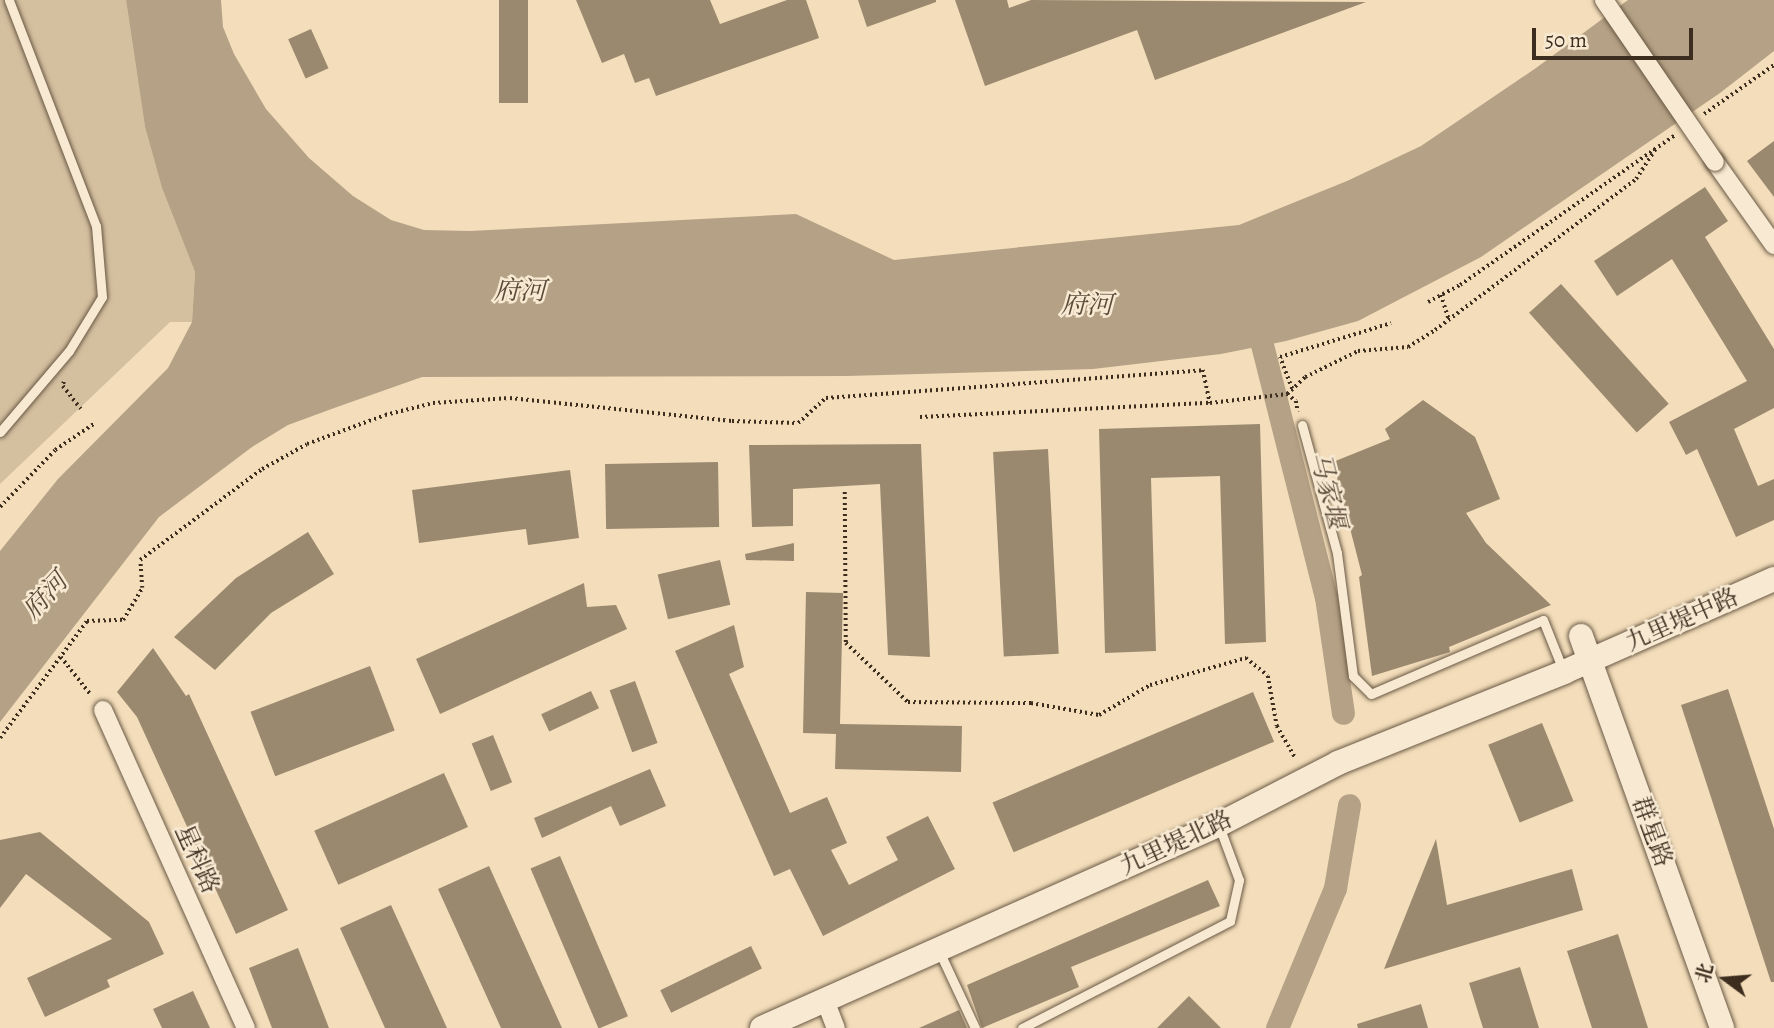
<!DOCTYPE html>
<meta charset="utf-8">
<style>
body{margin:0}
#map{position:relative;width:1774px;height:1028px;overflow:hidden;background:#f3ddba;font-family:Alegreya,"Noto Serif SC",serif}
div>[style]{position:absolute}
.green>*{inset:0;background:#d4bf9f}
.water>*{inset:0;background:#b5a185}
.canal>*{height:23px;margin:-11.5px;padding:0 11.5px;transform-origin:11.5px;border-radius:11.5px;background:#b5a185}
.building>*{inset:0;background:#9b896f;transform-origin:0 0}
.path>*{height:3.5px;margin-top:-1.75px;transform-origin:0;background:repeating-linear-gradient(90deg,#3c2d1e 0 2px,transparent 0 5.5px)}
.roads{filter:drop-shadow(0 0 2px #6a5945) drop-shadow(0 0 2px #6a5945)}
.lane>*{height:9px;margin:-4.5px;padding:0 4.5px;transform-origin:4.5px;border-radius:4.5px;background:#f7e9d2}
.street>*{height:18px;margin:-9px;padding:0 9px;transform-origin:9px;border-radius:9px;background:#f7e9d2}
.secondary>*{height:24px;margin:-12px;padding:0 12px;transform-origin:12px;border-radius:12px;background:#f7e9d2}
.bridges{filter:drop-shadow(0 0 2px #6a5945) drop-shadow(0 0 2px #6a5945)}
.street-bridge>*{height:18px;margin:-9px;padding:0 9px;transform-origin:9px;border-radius:9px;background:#f7e9d2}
span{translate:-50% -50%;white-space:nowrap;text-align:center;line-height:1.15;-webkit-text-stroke:5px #f7e9d2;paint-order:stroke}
.street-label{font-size:24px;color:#3c2d1e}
.water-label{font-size:26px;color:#5a4a38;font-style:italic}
.north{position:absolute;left:1690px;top:944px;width:70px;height:70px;-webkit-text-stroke:5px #f7e9d2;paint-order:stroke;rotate:286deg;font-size:19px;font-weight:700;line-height:28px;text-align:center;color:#3c2d1e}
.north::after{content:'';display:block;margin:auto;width:24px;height:32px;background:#3c2d1e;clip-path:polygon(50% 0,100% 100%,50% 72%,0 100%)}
.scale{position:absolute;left:1532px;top:28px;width:161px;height:32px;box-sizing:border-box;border:4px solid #3c2d1e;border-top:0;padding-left:9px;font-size:21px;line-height:24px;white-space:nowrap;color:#3c2d1e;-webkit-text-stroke:5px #f7e9d2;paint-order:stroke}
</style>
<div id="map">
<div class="green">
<i style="clip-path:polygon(0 0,126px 0,145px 127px,162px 188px,195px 272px,192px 322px,170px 322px,0 484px)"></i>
</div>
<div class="water">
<i style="clip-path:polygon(126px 0,221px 0,223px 27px,234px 54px,266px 109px,309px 158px,353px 196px,391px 220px,424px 230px,470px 231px,796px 214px,894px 260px,1239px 225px,1347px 181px,1421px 146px,1536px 68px,1628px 0,1774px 0,1774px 51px,1720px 93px,1481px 257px,1358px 321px,1286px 341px,1221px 354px,1093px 369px,847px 376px,422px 377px,337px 407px,288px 425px,252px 447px,159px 517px,0 722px,0 551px,58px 479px,168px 368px,192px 322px,195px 272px,162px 188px,145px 127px)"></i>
</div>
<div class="canal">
<i style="left:1255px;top:317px;width:289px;rotate:75.8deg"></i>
<i style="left:1326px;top:597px;width:117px;rotate:81.7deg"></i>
<i style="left:1277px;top:1028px;width:152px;rotate:-67.5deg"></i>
<i style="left:1335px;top:888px;width:84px;rotate:-80.4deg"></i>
</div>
<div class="building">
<i style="left:499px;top:0;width:29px;height:103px"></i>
<i style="clip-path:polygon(576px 0,710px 0,720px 24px,787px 0,806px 0,819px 38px,656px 96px,649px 78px,635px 83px,624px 54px,602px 63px)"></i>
<i style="clip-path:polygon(858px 0,936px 0,936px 2px,867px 27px)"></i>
<i style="clip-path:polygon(955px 0,1007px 0,1009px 8px,1031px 0,1366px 2px,1155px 80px,1137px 30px,985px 86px)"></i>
<i style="left:311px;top:29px;width:43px;height:25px;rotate:66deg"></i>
<i style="clip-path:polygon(1774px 141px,1774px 197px,1747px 161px)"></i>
<i style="clip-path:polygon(1705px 187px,1728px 221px,1705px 237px,1774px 349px,1774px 408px,1734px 429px,1758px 486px,1774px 479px,1774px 520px,1736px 537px,1697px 449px,1686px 455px,1669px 422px,1747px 381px,1672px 259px,1617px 296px,1594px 261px)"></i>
<i style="left:1561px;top:284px;width:161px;height:43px;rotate:48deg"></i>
<i style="clip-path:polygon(1423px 400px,1475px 437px,1500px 499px,1466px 513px,1486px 543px,1551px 605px,1449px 647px,1450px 652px,1372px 676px,1359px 577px,1362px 575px,1333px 462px,1390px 439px,1385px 429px)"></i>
<i style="clip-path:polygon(1260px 424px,1266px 642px,1225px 644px,1220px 476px,1151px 478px,1156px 651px,1105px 653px,1099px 429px)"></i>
<i style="clip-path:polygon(921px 444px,930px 657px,888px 655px,880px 484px,793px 489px,793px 526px,752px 527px,749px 445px)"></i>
<i style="left:1048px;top:449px;width:205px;height:55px;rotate:87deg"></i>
<i style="left:718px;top:462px;width:65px;height:113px;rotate:89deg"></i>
<i style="clip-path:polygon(570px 470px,579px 538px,528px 545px,526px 529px,419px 543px,412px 490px)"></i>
<i style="clip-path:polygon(308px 532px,334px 574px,271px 613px,215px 670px,174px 637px,236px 578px)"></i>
<i style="clip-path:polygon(794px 543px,794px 561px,746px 560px,745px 554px)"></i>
<i style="left:720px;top:560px;width:46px;height:64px;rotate:77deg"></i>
<i style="clip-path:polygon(584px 583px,587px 607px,616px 605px,627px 629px,440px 714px,416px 659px)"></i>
<i style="clip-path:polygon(806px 592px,843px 593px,840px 724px,962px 726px,961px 772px,835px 769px,836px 734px,803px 733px)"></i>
<i style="clip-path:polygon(734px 625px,744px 667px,729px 674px,790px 813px,827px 797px,847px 843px,831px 850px,849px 885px,898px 860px,886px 837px,928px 816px,955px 869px,823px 936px,790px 869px,774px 876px,675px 651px)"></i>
<i style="clip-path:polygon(153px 648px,186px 696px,189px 694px,288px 910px,236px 934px,137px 717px,117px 692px)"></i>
<i style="left:370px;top:666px;width:69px;height:128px;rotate:69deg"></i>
<i style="left:635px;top:681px;width:66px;height:27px;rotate:70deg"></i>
<i style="clip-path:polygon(1728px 689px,1774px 829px,1774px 982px,1771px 982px,1681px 705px)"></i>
<i style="left:591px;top:691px;width:19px;height:55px;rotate:65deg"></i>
<i style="left:1253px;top:692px;width:54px;height:283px;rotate:67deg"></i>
<i style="left:1542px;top:723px;width:84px;height:58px;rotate:68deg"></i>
<i style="left:493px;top:735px;width:51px;height:23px;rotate:68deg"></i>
<i style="clip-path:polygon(650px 769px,666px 806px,620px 826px,611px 806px,542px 838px,534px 818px)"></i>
<i style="left:444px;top:773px;width:59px;height:142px;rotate:66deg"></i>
<i style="clip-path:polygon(40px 832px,149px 922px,164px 954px,107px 980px,110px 987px,45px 1017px,27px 978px,112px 939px,26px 874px,0 908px,0 840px)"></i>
<i style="clip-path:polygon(1436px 839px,1447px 905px,1572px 869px,1583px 910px,1384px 969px)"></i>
<i style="left:560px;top:856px;width:174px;height:32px;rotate:67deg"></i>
<i style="clip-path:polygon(489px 866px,557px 1017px,562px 1028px,501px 1028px,438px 889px)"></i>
<i style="clip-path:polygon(1208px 880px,1220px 906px,1071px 967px,1079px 987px,982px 1028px,967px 985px)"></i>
<i style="clip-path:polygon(391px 905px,447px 1028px,385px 1028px,340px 928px)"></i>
<i style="clip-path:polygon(1618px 934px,1648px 1028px,1592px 1028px,1567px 951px)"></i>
<i style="left:751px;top:946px;width:25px;height:101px;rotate:64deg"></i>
<i style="clip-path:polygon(298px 948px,329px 1028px,272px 1028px,249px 968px)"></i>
<i style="clip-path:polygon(1520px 967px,1539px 1028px,1483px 1028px,1469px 983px)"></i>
<i style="clip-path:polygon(193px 991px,210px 1028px,162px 1028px,153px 1009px)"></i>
<i style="clip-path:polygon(1189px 996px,1221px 1028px,1157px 1028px)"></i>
<i style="clip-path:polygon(1421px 1004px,1428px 1028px,1358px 1028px,1357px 1024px)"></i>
<i style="clip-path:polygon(959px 1010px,967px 1028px,919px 1028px)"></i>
</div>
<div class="path">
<i style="left:1704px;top:114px;width:85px;rotate:-35deg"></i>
<i style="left:1441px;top:295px;width:25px;rotate:72deg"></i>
<i style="left:1428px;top:302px;width:36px;rotate:-28deg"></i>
<i style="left:1460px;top:285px;width:262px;rotate:-34.9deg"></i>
<i style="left:64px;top:382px;width:4px;rotate:104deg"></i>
<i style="left:63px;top:386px;width:29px;rotate:52deg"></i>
<i style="left:1292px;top:389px;width:34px;rotate:-111deg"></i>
<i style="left:1280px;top:357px;width:116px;rotate:-17deg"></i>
<i style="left:1287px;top:394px;width:11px;rotate:38deg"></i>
<i style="left:1296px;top:401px;width:11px;rotate:80deg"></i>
<i style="left:920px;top:417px;width:290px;rotate:-2.8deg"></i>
<i style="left:1210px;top:403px;width:78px;rotate:-6.7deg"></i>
<i style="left:1287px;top:394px;width:25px;rotate:-43deg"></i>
<i style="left:1305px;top:377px;width:59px;rotate:-26.1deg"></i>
<i style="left:1358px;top:351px;width:50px;rotate:-4.6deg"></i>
<i style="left:1408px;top:347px;width:32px;rotate:-32deg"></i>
<i style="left:1435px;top:330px;width:251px;rotate:-36.9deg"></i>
<i style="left:1636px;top:179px;width:38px;rotate:-57deg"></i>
<i style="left:845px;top:492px;width:151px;rotate:89.6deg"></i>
<i style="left:846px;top:643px;width:86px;rotate:43.6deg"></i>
<i style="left:908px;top:702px;width:123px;rotate:0.5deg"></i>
<i style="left:1031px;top:703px;width:69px;rotate:10deg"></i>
<i style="left:1099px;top:715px;width:59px;rotate:-30.5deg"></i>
<i style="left:1150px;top:685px;width:100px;rotate:-15.7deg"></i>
<i style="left:1246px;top:658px;width:28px;rotate:39deg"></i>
<i style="left:1268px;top:676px;width:51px;rotate:79.8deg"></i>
<i style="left:1277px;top:726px;width:38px;rotate:60deg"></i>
<i style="left:0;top:507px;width:79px;rotate:-46deg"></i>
<i style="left:55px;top:450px;width:48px;rotate:-34deg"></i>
<i style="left:61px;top:657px;width:48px;rotate:51.7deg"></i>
<i style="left:0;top:738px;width:146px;rotate:-53.4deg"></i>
<i style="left:87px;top:621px;width:36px;rotate:-2deg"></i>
<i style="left:123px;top:620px;width:37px;rotate:-59deg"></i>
<i style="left:142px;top:588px;width:28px;rotate:-94deg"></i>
<i style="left:140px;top:560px;width:152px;rotate:-36.7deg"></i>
<i style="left:262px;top:469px;width:51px;rotate:-29.1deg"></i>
<i style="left:307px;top:444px;width:83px;rotate:-20.4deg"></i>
<i style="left:385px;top:415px;width:49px;rotate:-14deg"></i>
<i style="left:433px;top:403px;width:77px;rotate:-3.7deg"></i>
<i style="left:510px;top:398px;width:223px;rotate:5.9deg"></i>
<i style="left:732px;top:421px;width:66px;rotate:1.7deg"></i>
<i style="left:798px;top:423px;width:38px;rotate:-42deg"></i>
<i style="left:826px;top:398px;width:378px;rotate:-4.2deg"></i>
<i style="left:1203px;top:370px;width:34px;rotate:78deg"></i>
</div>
<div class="roads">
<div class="lane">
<i style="left:1302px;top:425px;width:133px;rotate:74.7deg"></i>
<i style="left:1337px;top:553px;width:124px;rotate:82.6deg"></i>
<i style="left:1353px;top:676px;width:25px;rotate:45deg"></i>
<i style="left:1371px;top:694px;width:187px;rotate:-23.3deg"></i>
<i style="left:1543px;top:620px;width:54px;rotate:68.2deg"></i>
<i style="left:0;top:432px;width:106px;rotate:-49.6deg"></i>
<i style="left:69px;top:351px;width:63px;rotate:-58.6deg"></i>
<i style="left:102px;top:297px;width:71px;rotate:-94.8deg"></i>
<i style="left:96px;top:226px;width:242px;rotate:-111.1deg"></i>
<i style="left:939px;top:951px;width:85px;rotate:64.9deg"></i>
<i style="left:1022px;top:1028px;width:234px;rotate:-27.2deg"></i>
<i style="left:1230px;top:921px;width:42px;rotate:-77.6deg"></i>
<i style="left:1239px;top:880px;width:58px;rotate:-110.3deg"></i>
</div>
<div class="street">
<i style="left:1715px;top:162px;width:102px;rotate:54.6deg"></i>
<i style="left:103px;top:710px;width:349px;rotate:65.8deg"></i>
<i style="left:825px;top:1000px;width:30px;rotate:69deg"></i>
</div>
<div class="secondary">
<i style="left:1581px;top:636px;width:417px;rotate:70.2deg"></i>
<i style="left:762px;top:1028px;width:499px;rotate:-24deg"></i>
<i style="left:1218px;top:825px;width:135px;rotate:-27.3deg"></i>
<i style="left:1338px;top:763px;width:244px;rotate:-21.9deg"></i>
<i style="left:1564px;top:672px;width:230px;rotate:-23.9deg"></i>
</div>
</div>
<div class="bridges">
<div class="street-bridge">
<i style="left:1604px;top:0;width:196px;rotate:55.6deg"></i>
</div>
</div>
<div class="street-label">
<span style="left:1682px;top:620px;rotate:-24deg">九里堤中路</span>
<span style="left:1652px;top:832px;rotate:70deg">群星路</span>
<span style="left:1176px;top:843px;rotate:-25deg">九里堤北路</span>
<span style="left:197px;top:859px;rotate:66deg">星科路</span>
</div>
<div class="water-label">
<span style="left:520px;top:291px;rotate:1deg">府河</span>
<span style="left:1087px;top:305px;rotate:1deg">府河</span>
<span style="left:1328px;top:490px;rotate:76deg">马家堰</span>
<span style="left:45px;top:596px;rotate:-47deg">府河</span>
</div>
<div class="north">北</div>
<div class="scale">50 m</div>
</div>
